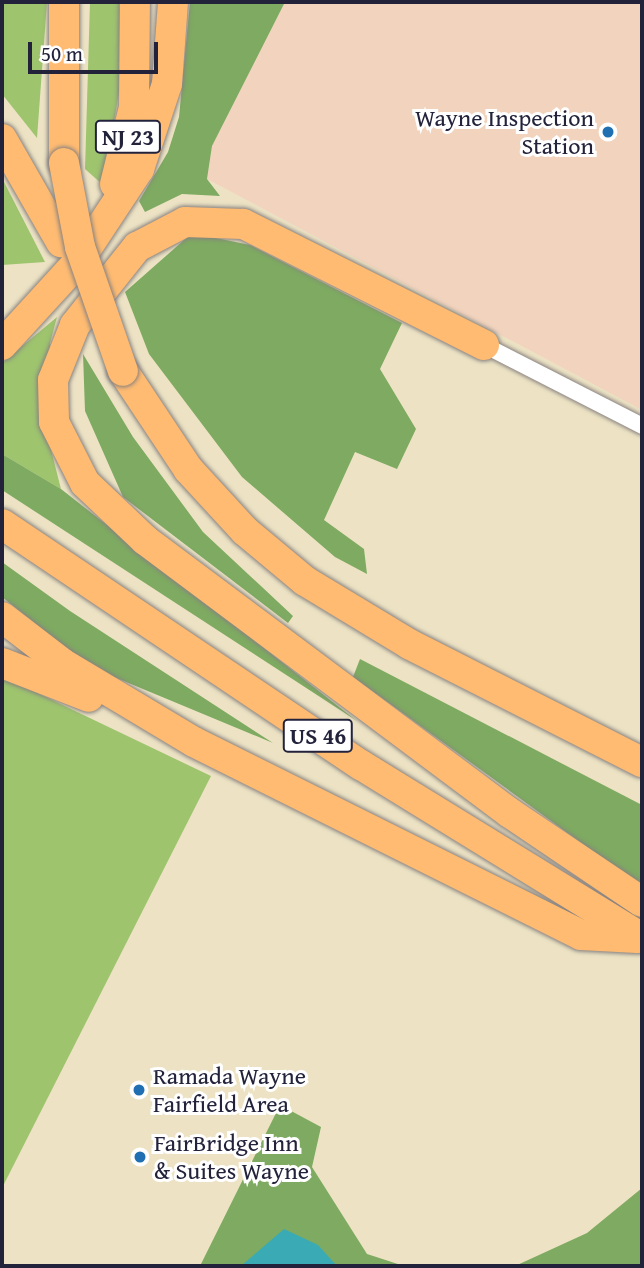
<!DOCTYPE html>
<style>
body{margin:0}
#map{position:relative;width:644px;height:1268px;overflow:hidden;background:#ede3c4;font-family:"Gentium Book Plus",serif}
div>[style]{position:absolute}
.built>*{inset:0;background:#f2d4be}
.green>*{inset:0;background:#9ec46e}
.forest>*{inset:0;background:#7eaa61}
.water>*{inset:0;background:#3aabb4}
.roads{filter:drop-shadow(0 0 2px #888280) drop-shadow(0 0 2px #888280)}
.street>*{height:16px;margin:-8px;padding:0 8px;transform-origin:8px;border-radius:8px;background:#fff}
.highway>*{height:30px;margin:-15px;padding:0 15px;transform-origin:15px;border-radius:15px;background:#ffbb71}
.bridges{filter:drop-shadow(0 0 2px #888280) drop-shadow(0 0 2px #888280)}
.highway-bridge>*{height:30px;margin:-15px;padding:0 15px;transform-origin:15px;border-radius:15px;background:#ffbb71}
.dots>*{width:19px;height:19px;translate:-50% -50%;box-sizing:border-box;border:4px solid #fff;border-radius:50%}
span{translate:-50% -50%;white-space:nowrap;text-align:center;line-height:1.15;-webkit-text-stroke:6px #fff;paint-order:stroke}
.shield-label span{padding:2px 5px;background:#fff;border:2px solid;border-radius:5px;-webkit-text-stroke-width:0}
.shield-label{font-size:23px;color:#22223b;font-weight:700}
.poi-label{font-size:24px;color:#22223b}
.right{translate:-100% -50%;text-align:right}
.left{translate:0 -50%;text-align:left}
.frame{position:absolute;inset:0;border:4px solid #22223b;pointer-events:none}
.scale{position:absolute;left:28px;top:42px;width:130px;height:32px;box-sizing:border-box;border:4px solid #22223b;border-top:0;padding-left:9px;font-size:21px;line-height:24px;white-space:nowrap;color:#22223b;-webkit-text-stroke:5px #fff;paint-order:stroke}
</style>
<div id="map">
<div class="built">
<i style="clip-path:polygon(285px 2px,642px 2px,642px 410px,207px 179px,212px 146px)"></i>
</div>
<div class="green">
<i style="clip-path:polygon(2px 2px,47px 2px,37px 138px,2px 94px)"></i>
<i style="clip-path:polygon(90px 2px,119px 2px,126px 52px,103px 185px,85px 169px)"></i>
<i style="clip-path:polygon(2px 178px,45px 262px,2px 265px)"></i>
<i style="clip-path:polygon(57px 317px,50px 343px,49px 442px,61px 489px,2px 454px,2px 363px)"></i>
<i style="clip-path:polygon(2px 676px,211px 776px,2px 1188px)"></i>
</div>
<div class="forest">
<i style="clip-path:polygon(190px 2px,285px 2px,212px 146px,207px 179px,220px 196px,182px 194px,145px 212px,139px 201px,168px 152px,179px 117px)"></i>
<i style="clip-path:polygon(192px 233px,250px 245px,402px 323px,380px 369px,416px 429px,397px 469px,355px 452px,324px 520px,364px 549px,367px 574px,335px 557px,242px 477px,149px 354px,125px 292px)"></i>
<i style="clip-path:polygon(83px 354px,133px 437px,203px 532px,293px 616px,288px 623px,123px 497px,85px 411px)"></i>
<i style="clip-path:polygon(2px 454px,61px 489px,357px 721px,2px 490px)"></i>
<i style="clip-path:polygon(2px 562px,70px 611px,273px 743px,90px 667px,2px 597px)"></i>
<i style="clip-path:polygon(360px 659px,642px 805px,642px 887px,353px 677px)"></i>
<i style="clip-path:polygon(280px 1105px,321px 1127px,312px 1167px,367px 1254px,404px 1266px,200px 1266px)"></i>
<i style="clip-path:polygon(642px 1188px,642px 1266px,515px 1266px,587px 1233px)"></i>
</div>
<div class="water">
<i style="clip-path:polygon(284px 1229px,318px 1245px,337px 1266px,241px 1266px)"></i>
</div>
<div class="roads">
<div class="street">
<i style="left:484px;top:345px;width:178px;rotate:27.1deg"></i>
</div>
<div class="highway">
<i style="left:64px;top:2px;width:161px;rotate:90deg"></i>
<i style="left:2px;top:139px;width:119px;rotate:60.2deg"></i>
<i style="left:115px;top:184px;width:79px;rotate:-76.1deg"></i>
<i style="left:134px;top:107px;width:105px;rotate:-89.5deg"></i>
<i style="left:2px;top:345px;width:111px;rotate:-47.6deg"></i>
<i style="left:77px;top:263px;width:113px;rotate:-56.6deg"></i>
<i style="left:139px;top:169px;width:89px;rotate:-71.8deg"></i>
<i style="left:167px;top:84px;width:82px;rotate:-85.8deg"></i>
<i style="left:484px;top:345px;width:270px;rotate:-153.3deg"></i>
<i style="left:243px;top:224px;width:58px;rotate:-178deg"></i>
<i style="left:185px;top:222px;width:54px;rotate:152.5deg"></i>
<i style="left:137px;top:247px;width:100px;rotate:128.5deg"></i>
<i style="left:75px;top:325px;width:59px;rotate:111.8deg"></i>
<i style="left:53px;top:380px;width:42px;rotate:88.6deg"></i>
<i style="left:54px;top:422px;width:68px;rotate:63.1deg"></i>
<i style="left:85px;top:483px;width:83px;rotate:43.5deg"></i>
<i style="left:145px;top:540px;width:456px;rotate:36.8deg"></i>
<i style="left:510px;top:813px;width:159px;rotate:34deg"></i>
<i style="left:123px;top:371px;width:118px;rotate:56.4deg"></i>
<i style="left:188px;top:469px;width:84px;rotate:47.4deg"></i>
<i style="left:245px;top:531px;width:78px;rotate:39.8deg"></i>
<i style="left:305px;top:581px;width:122px;rotate:31.2deg"></i>
<i style="left:409px;top:644px;width:261px;rotate:26.9deg"></i>
<i style="left:2px;top:524px;width:432px;rotate:33.9deg"></i>
<i style="left:361px;top:765px;width:330px;rotate:31.6deg"></i>
<i style="left:2px;top:617px;width:76px;rotate:37.5deg"></i>
<i style="left:62px;top:663px;width:154px;rotate:30.9deg"></i>
<i style="left:194px;top:742px;width:432px;rotate:26.5deg"></i>
<i style="left:581px;top:935px;width:56px;rotate:3.1deg"></i>
<i style="left:2px;top:663px;width:93px;rotate:21.3deg"></i>
</div>
</div>
<div class="bridges">
<div class="highway-bridge">
<i style="left:64px;top:163px;width:86px;rotate:79.2deg"></i>
<i style="left:80px;top:247px;width:131px;rotate:70.9deg"></i>
</div>
</div>
<div class="dots">
<i style="left:608px;top:132px;background:#1f6fb2"></i>
<i style="left:139px;top:1090px;background:#1f6fb2"></i>
<i style="left:140px;top:1157px;background:#1f6fb2"></i>
</div>
<div class="shield-label">
<span style="left:128px;top:137px">NJ 23</span>
<span style="left:318px;top:736px">US 46</span>
</div>
<div class="poi-label">
<span class="right" style="left:594px;top:132px">Wayne Inspection<br>Station</span>
<span class="left" style="left:153px;top:1090px">Ramada Wayne<br>Fairfield Area</span>
<span class="left" style="left:154px;top:1157px">FairBridge Inn<br>&amp; Suites Wayne</span>
</div>
<div class="frame"></div>
<div class="scale">50 m</div>
</div>
